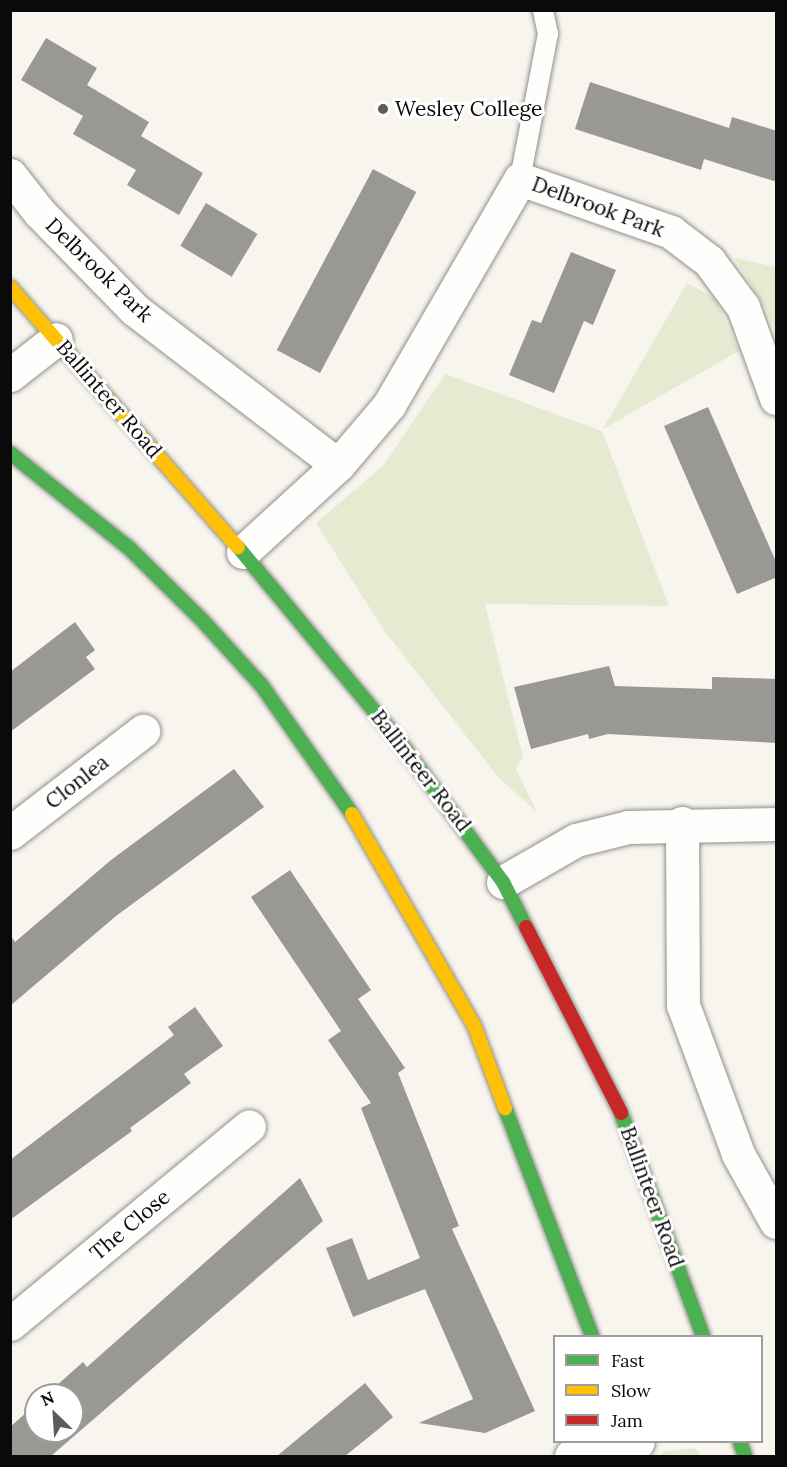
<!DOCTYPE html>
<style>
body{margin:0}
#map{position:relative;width:787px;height:1467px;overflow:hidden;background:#f8f5ee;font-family:Lora,serif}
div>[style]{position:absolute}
.green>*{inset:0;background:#e5ebd0}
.building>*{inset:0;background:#9a9894;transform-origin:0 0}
.roads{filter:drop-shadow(0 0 2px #91908d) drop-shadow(0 0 2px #91908d)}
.lane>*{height:20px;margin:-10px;padding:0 10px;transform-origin:10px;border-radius:10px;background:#fefefc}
.street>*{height:33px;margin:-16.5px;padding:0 16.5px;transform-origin:16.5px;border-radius:16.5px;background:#fefefc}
.fast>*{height:14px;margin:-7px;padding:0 7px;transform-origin:7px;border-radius:7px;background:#4caf50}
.slow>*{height:14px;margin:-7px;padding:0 7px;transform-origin:7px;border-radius:7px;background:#ffc107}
.jam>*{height:14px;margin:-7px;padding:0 7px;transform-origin:7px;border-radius:7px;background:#c62828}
.dots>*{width:16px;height:16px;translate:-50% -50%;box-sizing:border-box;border:3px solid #fff;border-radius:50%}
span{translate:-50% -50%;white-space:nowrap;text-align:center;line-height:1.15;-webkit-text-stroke:6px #fff;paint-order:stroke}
.poi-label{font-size:21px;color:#0a0a0a}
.left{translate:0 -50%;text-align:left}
.street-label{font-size:21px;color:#0a0a0a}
.frame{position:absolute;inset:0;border:12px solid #0a0a0a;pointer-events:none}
.legend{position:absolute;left:553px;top:1335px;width:210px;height:108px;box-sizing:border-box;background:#fff;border:2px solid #9d9d9d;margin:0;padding:8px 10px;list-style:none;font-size:18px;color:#0a0a0a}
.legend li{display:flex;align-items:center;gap:12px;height:30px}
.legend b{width:30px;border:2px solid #9d9d9d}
.north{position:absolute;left:24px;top:1383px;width:60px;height:60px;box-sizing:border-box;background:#fff;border:2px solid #9d9d9d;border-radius:50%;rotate:335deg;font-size:16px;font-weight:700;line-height:24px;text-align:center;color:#0a0a0a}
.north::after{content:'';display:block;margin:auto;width:21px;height:27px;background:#5d5c5a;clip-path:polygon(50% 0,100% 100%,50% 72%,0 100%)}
</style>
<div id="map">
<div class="green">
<i style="clip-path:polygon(735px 258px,776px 267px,776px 334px,767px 311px)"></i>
<i style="clip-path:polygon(687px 283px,715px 298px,739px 351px,603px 429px)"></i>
<i style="clip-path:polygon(445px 374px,602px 431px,669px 606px,485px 604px,523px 757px,516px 769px,537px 812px,498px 777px,383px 629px,316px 523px,383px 466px)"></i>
<i style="clip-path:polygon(695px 1448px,702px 1456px,659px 1456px,663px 1452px)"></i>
</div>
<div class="building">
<i style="clip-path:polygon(46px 38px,97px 68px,87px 85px,149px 122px,141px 136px,203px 173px,179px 215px,127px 185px,136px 170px,73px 134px,83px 116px,21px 80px)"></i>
<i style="clip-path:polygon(590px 82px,729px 128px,732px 117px,777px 131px,777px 182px,704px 159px,701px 170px,575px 129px)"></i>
<i style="left:373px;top:169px;width:49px;height:205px;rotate:28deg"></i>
<i style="left:206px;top:203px;width:60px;height:50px;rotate:31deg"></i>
<i style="clip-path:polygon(571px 252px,616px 270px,593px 325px,584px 321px,554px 393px,509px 375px,532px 320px,541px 323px)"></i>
<i style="clip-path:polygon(708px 407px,777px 564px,777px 577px,737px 594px,664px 426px)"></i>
<i style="clip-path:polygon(75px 622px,95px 650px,86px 657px,95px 669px,10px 732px,10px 672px)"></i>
<i style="clip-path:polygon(609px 666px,615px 686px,712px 689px,712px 677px,777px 679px,777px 743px,608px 734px,589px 739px,588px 734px,531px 749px,514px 687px)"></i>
<i style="clip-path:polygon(234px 769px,264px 807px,116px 916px,10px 1006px,10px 935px,15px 942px,111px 860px)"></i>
<i style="clip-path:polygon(290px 870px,371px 990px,358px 999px,405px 1068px,398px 1073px,459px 1226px,452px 1229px,535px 1411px,485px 1433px,419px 1423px,473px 1399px,425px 1289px,353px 1317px,326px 1248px,352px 1238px,368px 1280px,420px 1258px,361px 1108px,371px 1103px,328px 1040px,341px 1031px,251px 897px)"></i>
<i style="clip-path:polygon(195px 1007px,223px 1046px,184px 1074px,191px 1083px,130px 1128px,132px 1131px,10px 1220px,10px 1160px,174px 1035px,168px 1027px)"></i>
<i style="clip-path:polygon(300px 1178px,323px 1221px,51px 1456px,10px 1456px,10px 1427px,36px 1404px,36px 1431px,72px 1431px,72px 1395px,46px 1395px,83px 1362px,87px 1367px)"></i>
<i style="clip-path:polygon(365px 1383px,393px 1417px,370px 1436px,345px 1456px,277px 1456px)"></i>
</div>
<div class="roads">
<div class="lane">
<i style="left:520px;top:179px;width:148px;rotate:-79.1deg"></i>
<i style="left:548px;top:34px;width:25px;rotate:-102deg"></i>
</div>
<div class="street">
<i style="left:10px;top:175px;width:48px;rotate:51.7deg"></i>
<i style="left:40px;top:213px;width:136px;rotate:45.6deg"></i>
<i style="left:135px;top:310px;width:255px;rotate:37.4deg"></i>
<i style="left:10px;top:375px;width:58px;rotate:-38deg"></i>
<i style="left:243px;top:552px;width:129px;rotate:-42.5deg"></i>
<i style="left:338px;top:465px;width:79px;rotate:-49.6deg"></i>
<i style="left:389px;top:405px;width:261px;rotate:-59.9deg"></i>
<i style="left:520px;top:179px;width:160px;rotate:19.3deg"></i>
<i style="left:671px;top:232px;width:48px;rotate:37.3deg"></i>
<i style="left:709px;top:261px;width:57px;rotate:53.5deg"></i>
<i style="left:743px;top:307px;width:97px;rotate:70.1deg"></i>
<i style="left:682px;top:823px;width:182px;rotate:89.7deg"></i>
<i style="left:683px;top:1005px;width:159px;rotate:69.7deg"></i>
<i style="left:738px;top:1154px;width:78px;rotate:60.8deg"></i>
<i style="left:10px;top:833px;width:168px;rotate:-37.5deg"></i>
<i style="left:503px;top:882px;width:84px;rotate:-29.9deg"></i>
<i style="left:576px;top:840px;width:54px;rotate:-14deg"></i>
<i style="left:628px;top:827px;width:148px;rotate:-1.2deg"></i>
<i style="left:10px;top:1324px;width:310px;rotate:-39.6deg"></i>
<i style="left:571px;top:1456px;width:68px;rotate:-11.8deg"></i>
</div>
<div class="fast">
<i style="left:10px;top:453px;width:152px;rotate:38.6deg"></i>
<i style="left:129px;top:548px;width:103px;rotate:44.6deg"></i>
<i style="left:202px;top:620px;width:89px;rotate:47.7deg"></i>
<i style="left:262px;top:686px;width:156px;rotate:54.9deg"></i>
<i style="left:238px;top:547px;width:247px;rotate:50.3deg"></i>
<i style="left:396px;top:737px;width:180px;rotate:53.6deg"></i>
<i style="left:503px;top:882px;width:51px;rotate:62.9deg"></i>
<i style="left:505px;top:1108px;width:244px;rotate:69.1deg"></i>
<i style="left:621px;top:1113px;width:238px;rotate:69.8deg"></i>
<i style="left:740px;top:1442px;width:15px;rotate:70deg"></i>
</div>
<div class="slow">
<i style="left:10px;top:287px;width:346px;rotate:48.8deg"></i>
<i style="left:352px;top:814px;width:244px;rotate:60deg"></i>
<i style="left:474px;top:1025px;width:89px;rotate:69.5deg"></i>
</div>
<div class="jam">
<i style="left:526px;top:927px;width:209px;rotate:62.9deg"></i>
</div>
</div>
<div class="dots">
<i style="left:383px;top:109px;background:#5d5c5a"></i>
</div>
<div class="poi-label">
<span class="left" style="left:395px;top:109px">Wesley College</span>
</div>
<div class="street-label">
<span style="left:598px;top:207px;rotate:20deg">Delbrook Park</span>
<span style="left:99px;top:270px;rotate:44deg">Delbrook Park</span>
<span style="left:109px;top:399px;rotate:49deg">Ballinteer Road</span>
<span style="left:421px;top:771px;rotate:52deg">Ballinteer Road</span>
<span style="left:77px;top:782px;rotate:-38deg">Clonlea</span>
<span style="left:652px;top:1197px;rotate:70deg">Ballinteer Road</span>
<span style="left:130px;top:1225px;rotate:-40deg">The Close</span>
</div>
<div class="frame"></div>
<ul class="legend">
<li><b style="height:8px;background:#4caf50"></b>Fast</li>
<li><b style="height:8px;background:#ffc107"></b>Slow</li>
<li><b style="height:8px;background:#c62828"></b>Jam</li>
</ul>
<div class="north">N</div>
</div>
